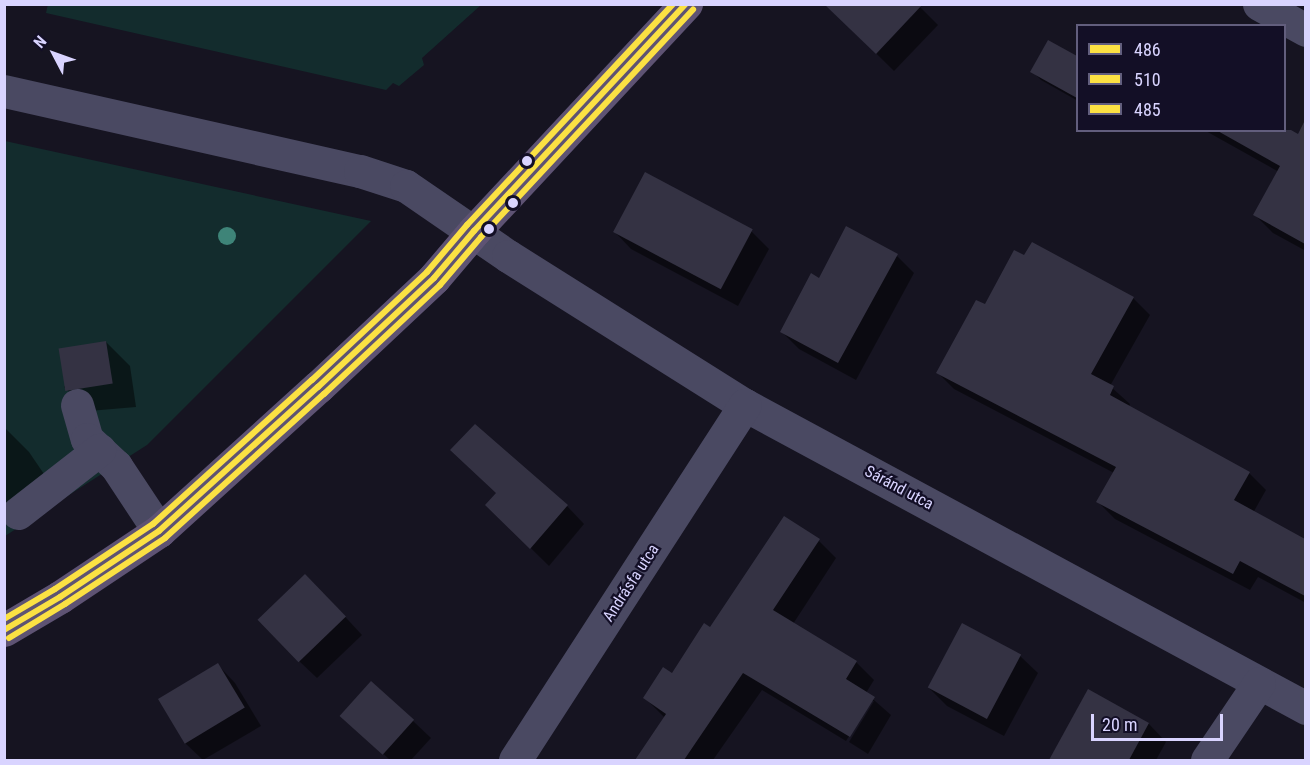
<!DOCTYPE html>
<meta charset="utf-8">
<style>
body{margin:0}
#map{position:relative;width:1310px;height:765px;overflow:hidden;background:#161421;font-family:"Roboto Condensed",sans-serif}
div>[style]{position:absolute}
.green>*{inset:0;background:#132c2d}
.shadow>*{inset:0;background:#0007}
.building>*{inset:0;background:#343243;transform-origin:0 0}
.minor>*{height:33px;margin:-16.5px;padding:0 16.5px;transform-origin:16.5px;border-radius:16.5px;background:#4a4962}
.major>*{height:33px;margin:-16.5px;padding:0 16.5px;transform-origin:16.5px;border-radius:16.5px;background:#5e5373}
.bus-1>*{height:6px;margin:-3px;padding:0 3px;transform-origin:3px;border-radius:3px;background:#fbe143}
.bus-2>*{height:6px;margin:-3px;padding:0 3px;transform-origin:3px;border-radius:3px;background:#fbe143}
.bus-3>*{height:6px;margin:-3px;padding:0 3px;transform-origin:3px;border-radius:3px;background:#fbe143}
.trees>*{width:18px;height:18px;margin:-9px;border-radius:50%;background:#3e8478}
.dots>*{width:16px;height:16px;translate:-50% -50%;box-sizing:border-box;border:3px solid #130f26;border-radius:50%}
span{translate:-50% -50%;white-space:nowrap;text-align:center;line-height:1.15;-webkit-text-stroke:4.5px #130f26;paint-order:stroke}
.street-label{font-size:16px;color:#d9d4ff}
.frame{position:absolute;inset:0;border:6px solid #d9d4ff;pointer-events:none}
.legend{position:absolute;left:1076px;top:24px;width:210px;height:108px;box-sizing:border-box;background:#130f26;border:2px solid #625e7d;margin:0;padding:8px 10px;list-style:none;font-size:18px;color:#d9d4ff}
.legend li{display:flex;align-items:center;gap:12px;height:30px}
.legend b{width:30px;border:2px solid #625e7d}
.north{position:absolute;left:24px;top:24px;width:60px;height:60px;-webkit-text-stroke:4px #130f26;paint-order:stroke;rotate:311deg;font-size:16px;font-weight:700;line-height:24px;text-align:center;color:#d9d4ff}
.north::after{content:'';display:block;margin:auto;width:21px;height:27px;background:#d9d4ff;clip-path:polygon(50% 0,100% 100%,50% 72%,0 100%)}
.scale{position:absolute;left:1091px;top:714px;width:132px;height:27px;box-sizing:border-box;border:3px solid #d9d4ff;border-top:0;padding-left:8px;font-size:18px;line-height:21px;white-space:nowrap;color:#d9d4ff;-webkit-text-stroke:4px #130f26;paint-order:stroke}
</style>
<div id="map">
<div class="green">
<i style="clip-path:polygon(48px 4px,481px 4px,481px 5px,422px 58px,424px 65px,399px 86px,393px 83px,386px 90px,46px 13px)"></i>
<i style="clip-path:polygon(5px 141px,371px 221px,147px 445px,5px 536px)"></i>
</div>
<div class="shadow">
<i style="clip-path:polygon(826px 4px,917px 4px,938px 25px,894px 71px)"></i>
<i style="clip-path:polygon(1047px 44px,1078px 60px,1078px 101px,1041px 80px,1032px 71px)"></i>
<i style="clip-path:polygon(1284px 129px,1306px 140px,1306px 251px,1273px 233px,1255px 215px,1279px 172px,1204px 130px)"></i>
<i style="clip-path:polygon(614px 231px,751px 231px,769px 249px,738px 306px,631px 249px)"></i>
<i style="clip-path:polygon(897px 256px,914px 273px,856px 380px,799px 349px,781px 331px,819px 280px)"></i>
<i style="clip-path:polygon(1133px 298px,1150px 315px,1110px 386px,1130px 404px,1129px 407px,1249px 473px,1266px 490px,1253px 513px,1306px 541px,1306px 603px,1258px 577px,1250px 590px,1115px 519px,1098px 502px,1114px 473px,954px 389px,937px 372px,986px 307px)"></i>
<i style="clip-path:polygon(106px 342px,130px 366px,136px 407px,89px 411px,64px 387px)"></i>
<i style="clip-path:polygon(5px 428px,29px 452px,61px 499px,29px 525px,4px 500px)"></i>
<i style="clip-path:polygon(487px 505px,567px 506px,584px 524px,549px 566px)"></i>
<i style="clip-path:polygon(819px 541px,836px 558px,793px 624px,856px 662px,874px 680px,866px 693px,891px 715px,868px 754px,849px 742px,874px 701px,871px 701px,846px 741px,762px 690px,713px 760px,637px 760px,665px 718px,645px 698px,672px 675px,710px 629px)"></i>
<i style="clip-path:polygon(323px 593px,362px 635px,317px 678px,299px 661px)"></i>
<i style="clip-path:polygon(963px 625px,1020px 656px,1038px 673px,1004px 736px,947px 706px,929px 688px)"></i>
<i style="clip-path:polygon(218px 665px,235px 683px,261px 726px,203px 760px,185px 743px,160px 699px)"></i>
<i style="clip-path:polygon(1089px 692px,1149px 724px,1166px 742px,1156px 760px,1061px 760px,1054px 754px)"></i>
<i style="clip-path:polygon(342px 716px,413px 721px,431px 738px,411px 760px,390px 760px)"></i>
</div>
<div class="building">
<i style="clip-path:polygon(824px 4px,923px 4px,876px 54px)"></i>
<i style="clip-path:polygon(1048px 40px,1077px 56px,1077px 98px,1030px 72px)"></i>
<i style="clip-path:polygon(1305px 120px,1305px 244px,1253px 215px,1280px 166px,1216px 130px,1291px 130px,1298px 134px)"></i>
<i style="left:645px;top:172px;width:122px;height:68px;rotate:28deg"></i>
<i style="clip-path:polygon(846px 226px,898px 254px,838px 363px,780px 332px,811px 273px,819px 278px)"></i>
<i style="clip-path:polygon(1032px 242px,1134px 297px,1091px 374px,1114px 386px,1110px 395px,1250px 472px,1234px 500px,1305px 539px,1305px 596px,1240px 561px,1233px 574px,1096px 502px,1116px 467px,936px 373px,976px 300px,985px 304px,1014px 250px,1024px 255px)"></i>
<i style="left:106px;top:341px;width:43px;height:48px;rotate:81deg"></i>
<i style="clip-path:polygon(475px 424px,568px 505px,530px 549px,485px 505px,496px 493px,450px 450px)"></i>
<i style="clip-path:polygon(784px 516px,820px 539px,773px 610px,857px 661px,846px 679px,875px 697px,850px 737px,743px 673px,684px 760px,635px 760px,666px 714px,643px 698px,663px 667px,672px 673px,704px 623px,710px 627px)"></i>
<i style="left:305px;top:574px;width:59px;height:66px;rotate:46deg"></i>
<i style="left:962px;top:623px;width:67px;height:73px;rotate:28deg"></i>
<i style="left:218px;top:663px;width:52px;height:70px;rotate:59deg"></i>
<i style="left:371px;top:681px;width:58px;height:47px;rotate:42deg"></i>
<i style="clip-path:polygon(1088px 689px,1149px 723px,1129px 760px,1049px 760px)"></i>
</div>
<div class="minor">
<i style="left:1259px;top:4px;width:54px;rotate:29deg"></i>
<i style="left:4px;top:91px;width:365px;rotate:12.7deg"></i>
<i style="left:360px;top:171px;width:48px;rotate:18.1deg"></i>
<i style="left:406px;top:186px;width:124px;rotate:34.5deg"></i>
<i style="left:508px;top:256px;width:280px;rotate:32.2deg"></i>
<i style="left:745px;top:405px;width:638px;rotate:28.37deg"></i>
<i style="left:77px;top:405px;width:35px;rotate:74deg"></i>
<i style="left:87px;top:439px;width:40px;rotate:43deg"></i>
<i style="left:116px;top:466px;width:78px;rotate:56.5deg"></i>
<i style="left:18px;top:513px;width:103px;rotate:-37.9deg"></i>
<i style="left:515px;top:760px;width:423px;rotate:-57.1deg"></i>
<i style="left:1207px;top:760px;width:93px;rotate:-56deg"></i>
</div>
<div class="major">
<i style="left:4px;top:630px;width:65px;rotate:-30.5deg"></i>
<i style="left:60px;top:597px;width:119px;rotate:-33.7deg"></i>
<i style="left:159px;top:531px;width:215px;rotate:-42.2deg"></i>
<i style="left:318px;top:387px;width:159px;rotate:-43.2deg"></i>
<i style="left:434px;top:278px;width:62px;rotate:-49.6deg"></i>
<i style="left:474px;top:231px;width:311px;rotate:-47deg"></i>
</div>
<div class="bus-1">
<i style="left:4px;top:630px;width:65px;rotate:-30.5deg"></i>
<i style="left:60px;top:597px;width:119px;rotate:-33.7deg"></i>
<i style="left:159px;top:531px;width:215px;rotate:-42.2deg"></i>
<i style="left:318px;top:387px;width:159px;rotate:-43.2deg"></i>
<i style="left:434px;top:278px;width:62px;rotate:-49.6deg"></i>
<i style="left:474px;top:231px;width:311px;rotate:-47deg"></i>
</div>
<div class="bus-2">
<i style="left:9px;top:638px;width:66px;rotate:-31.3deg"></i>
<i style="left:65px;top:604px;width:120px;rotate:-33.4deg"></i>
<i style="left:165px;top:538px;width:215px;rotate:-42.2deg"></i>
<i style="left:324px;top:394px;width:159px;rotate:-43.2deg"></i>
<i style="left:440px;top:285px;width:63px;rotate:-49.5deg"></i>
<i style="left:481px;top:237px;width:311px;rotate:-47deg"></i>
</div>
<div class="bus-3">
<i style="left:4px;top:619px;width:59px;rotate:-30.5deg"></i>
<i style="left:55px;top:589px;width:118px;rotate:-33.6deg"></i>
<i style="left:153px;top:524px;width:215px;rotate:-42.2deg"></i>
<i style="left:312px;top:380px;width:158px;rotate:-43.2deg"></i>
<i style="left:427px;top:272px;width:62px;rotate:-49.6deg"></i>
<i style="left:467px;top:225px;width:302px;rotate:-47deg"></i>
</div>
<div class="trees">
<i style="left:227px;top:236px"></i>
</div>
<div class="dots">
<i style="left:527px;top:161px;background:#d9d4ff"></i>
<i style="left:513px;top:203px;background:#d9d4ff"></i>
<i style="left:489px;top:229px;background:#d9d4ff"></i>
</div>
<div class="street-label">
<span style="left:899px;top:488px;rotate:28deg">Sáránd utca</span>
<span style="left:631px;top:583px;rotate:-57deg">Andrásfa utca</span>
</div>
<div class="frame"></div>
<ul class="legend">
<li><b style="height:8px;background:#fbe143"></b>486</li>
<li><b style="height:8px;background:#fbe143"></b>510</li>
<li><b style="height:8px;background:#fbe143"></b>485</li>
</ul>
<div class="north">N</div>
<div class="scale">20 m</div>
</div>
